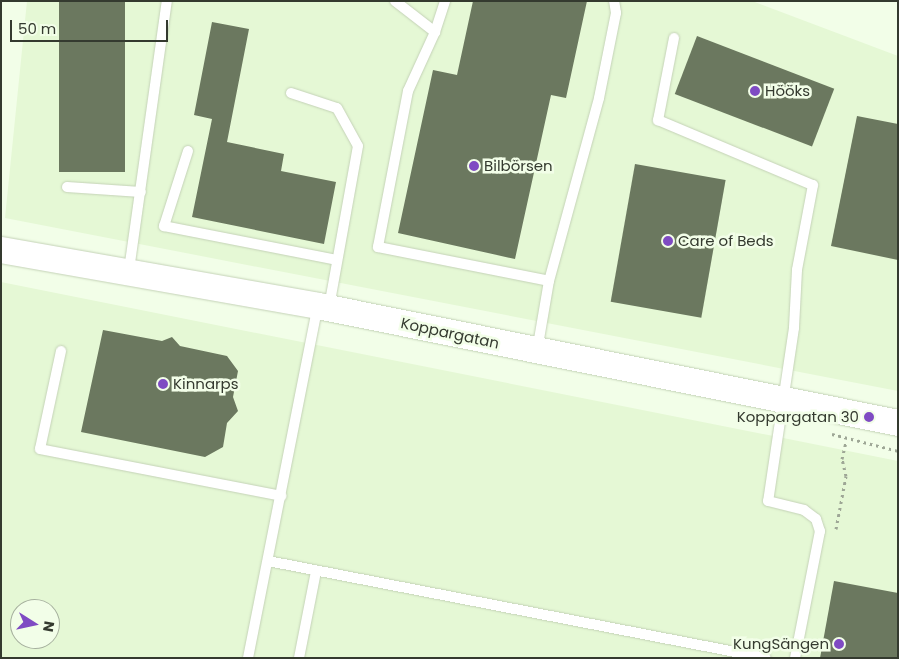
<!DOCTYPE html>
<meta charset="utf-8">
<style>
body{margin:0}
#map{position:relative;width:899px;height:659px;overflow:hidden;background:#f2fee8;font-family:Poppins,sans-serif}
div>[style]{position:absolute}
.built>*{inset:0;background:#e5f8d5}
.building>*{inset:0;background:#6b785f;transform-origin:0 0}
.path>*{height:3px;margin-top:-1.5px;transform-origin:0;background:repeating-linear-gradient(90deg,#9ea796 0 2.5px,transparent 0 6.5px)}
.roads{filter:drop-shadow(0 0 1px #c4d2b7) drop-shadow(0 0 1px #c4d2b7)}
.service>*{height:10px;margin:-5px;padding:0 5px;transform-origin:5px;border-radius:5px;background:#fff}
.tertiary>*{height:26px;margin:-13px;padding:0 13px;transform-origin:13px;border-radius:13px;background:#fff}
.dots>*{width:14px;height:14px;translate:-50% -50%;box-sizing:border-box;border:2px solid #f2fee8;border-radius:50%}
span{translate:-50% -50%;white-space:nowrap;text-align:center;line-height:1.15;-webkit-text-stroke:5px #f2fee8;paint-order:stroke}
.poi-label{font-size:15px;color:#343a2f}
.left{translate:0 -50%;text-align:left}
.right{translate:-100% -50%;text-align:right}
.street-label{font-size:15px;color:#343a2f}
.frame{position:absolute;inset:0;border:2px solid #343a2f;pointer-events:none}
.north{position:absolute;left:10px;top:599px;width:50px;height:50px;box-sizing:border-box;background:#f2fee8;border:1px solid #a6b09e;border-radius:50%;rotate:100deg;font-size:14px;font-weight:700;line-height:20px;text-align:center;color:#343a2f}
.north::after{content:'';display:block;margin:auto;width:18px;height:22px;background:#7f4bc3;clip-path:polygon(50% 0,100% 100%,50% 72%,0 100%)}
.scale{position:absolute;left:10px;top:20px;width:158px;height:22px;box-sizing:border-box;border:2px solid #343a2f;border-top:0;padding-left:6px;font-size:15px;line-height:18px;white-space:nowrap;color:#343a2f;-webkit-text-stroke:4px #f2fee8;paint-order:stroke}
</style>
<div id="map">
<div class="built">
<i style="clip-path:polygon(27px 1px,752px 1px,898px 56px,898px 391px,5px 218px)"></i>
<i style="clip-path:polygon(evenodd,1px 282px,898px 461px,898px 658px,1px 658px,1px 282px,20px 609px,50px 609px,50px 639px,20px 639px,20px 609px)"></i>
</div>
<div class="building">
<i style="left:59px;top:1px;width:66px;height:171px"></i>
<i style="clip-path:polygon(473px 1px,587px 1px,566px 98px,551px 95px,515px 259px,398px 233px,433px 70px,457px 75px)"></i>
<i style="clip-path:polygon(212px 22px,249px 29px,227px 142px,284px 154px,281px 171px,336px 182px,324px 244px,192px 217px,212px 119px,194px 115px)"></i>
<i style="left:697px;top:36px;width:147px;height:62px;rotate:21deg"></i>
<i style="clip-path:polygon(857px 116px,898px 124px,898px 260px,831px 246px)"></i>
<i style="left:635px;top:164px;width:92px;height:140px;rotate:10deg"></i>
<i style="clip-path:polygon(103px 330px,162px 341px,172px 337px,180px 346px,227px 356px,238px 371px,233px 397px,238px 411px,227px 423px,223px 447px,205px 457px,81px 432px)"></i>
<i style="clip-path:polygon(834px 581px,898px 593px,898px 658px,820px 658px)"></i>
</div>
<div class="path">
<i style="left:832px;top:434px;width:68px;rotate:14.4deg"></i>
<i style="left:836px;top:529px;width:54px;rotate:-79.3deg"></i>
<i style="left:846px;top:476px;width:17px;rotate:-103deg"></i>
<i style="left:842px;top:459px;width:18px;rotate:-77deg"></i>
</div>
<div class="roads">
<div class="service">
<i style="left:395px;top:1px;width:51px;rotate:37.8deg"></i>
<i style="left:435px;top:32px;width:33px;rotate:-72deg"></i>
<i style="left:435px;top:32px;width:65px;rotate:114.6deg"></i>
<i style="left:408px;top:91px;width:159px;rotate:100.9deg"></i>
<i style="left:378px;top:247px;width:174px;rotate:11.2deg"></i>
<i style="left:674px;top:38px;width:84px;rotate:101deg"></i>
<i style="left:658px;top:120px;width:168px;rotate:22.8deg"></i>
<i style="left:813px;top:185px;width:86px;rotate:100.7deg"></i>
<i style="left:797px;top:270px;width:58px;rotate:93deg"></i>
<i style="left:794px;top:328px;width:175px;rotate:98.5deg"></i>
<i style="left:768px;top:501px;width:37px;rotate:14deg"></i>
<i style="left:804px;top:510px;width:15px;rotate:37deg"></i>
<i style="left:816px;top:519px;width:13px;rotate:72deg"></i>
<i style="left:820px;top:531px;width:129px;rotate:101.1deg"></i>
<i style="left:291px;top:93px;width:48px;rotate:18.1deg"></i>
<i style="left:337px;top:108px;width:43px;rotate:61.1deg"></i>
<i style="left:358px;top:146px;width:164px;rotate:100.2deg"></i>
<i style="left:188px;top:151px;width:79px;rotate:107.7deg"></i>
<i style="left:164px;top:226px;width:176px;rotate:11.1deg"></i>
<i style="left:67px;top:187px;width:74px;rotate:3.9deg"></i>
<i style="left:129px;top:270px;width:272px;rotate:-82deg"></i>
<i style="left:61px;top:351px;width:100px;rotate:102.1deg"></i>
<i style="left:40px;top:449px;width:246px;rotate:11deg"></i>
<i style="left:537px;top:351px;width:71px;rotate:-80.3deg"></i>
<i style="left:549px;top:281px;width:190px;rotate:-74.7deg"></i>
<i style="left:599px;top:98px;width:87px;rotate:-78.7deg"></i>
<i style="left:616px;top:13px;width:12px;rotate:-99deg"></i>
<i style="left:268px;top:561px;width:507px;rotate:11.02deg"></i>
<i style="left:248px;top:658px;width:359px;rotate:-78.8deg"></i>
<i style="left:299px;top:658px;width:89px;rotate:-78.9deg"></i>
</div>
<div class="tertiary">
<i style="left:1px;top:250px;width:322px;rotate:10deg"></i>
<i style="left:318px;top:306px;width:592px;rotate:11.4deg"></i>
</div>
</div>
<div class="dots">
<i style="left:755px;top:91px;background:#7f4bc3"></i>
<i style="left:474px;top:166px;background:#7f4bc3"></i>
<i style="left:668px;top:241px;background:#7f4bc3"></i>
<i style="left:163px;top:384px;background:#7f4bc3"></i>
<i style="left:869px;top:417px;background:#7f4bc3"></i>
<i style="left:839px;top:644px;background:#7f4bc3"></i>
</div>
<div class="poi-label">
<span class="left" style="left:765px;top:91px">Hööks</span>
<span class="left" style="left:484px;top:166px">Bilbörsen</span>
<span class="left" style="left:678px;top:241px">Care of Beds</span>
<span class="left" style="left:173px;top:384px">Kinnarps</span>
<span class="right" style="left:859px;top:417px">Koppargatan 30</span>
<span class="right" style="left:829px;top:644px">KungSängen</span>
</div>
<div class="street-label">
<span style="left:450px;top:333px;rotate:12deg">Koppargatan</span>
</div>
<div class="frame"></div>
<div class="north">N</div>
<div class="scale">50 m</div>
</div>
